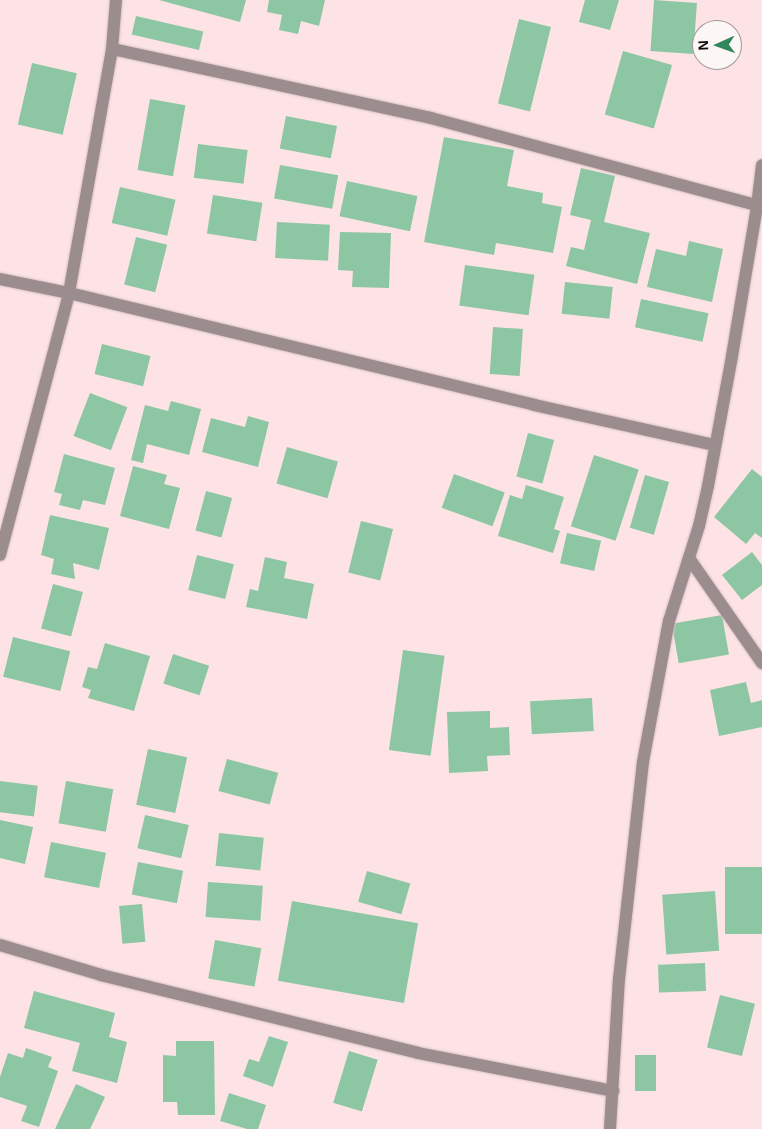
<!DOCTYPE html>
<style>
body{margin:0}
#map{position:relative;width:762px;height:1129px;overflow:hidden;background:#fde3e5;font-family:Helvetica,sans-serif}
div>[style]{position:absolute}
.building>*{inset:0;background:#8dc6a3;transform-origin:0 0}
.roads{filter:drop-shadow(0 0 1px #d8c0c2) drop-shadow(0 0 1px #d8c0c2)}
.minor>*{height:12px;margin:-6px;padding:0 6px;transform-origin:6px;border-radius:6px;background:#9b8d8e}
span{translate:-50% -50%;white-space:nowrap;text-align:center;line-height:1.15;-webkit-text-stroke:5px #fcf6f6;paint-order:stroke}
.north{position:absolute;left:692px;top:20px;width:50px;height:50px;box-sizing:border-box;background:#fcf6f6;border:1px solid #a09898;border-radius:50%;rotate:268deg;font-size:14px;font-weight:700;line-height:20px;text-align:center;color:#150b0c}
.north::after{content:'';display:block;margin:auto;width:18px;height:22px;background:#31875b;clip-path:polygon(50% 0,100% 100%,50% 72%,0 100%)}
</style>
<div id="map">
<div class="building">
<i style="clip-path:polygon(159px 0,246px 0,240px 22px)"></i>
<i style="clip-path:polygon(269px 0,325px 0,319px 26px,301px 21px,298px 34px,279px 30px,282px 15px,267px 12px)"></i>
<i style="clip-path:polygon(585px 0,619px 0,610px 30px,579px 22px)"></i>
<i style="left:654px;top:0;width:43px;height:51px;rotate:4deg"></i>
<i style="left:136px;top:16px;width:69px;height:19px;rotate:13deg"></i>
<i style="left:519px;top:19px;width:33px;height:87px;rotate:14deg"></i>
<i style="left:623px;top:51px;width:51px;height:66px;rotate:16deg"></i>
<i style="left:32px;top:63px;width:46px;height:63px;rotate:13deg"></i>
<i style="left:150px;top:99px;width:36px;height:72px;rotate:10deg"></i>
<i style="left:286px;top:116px;width:52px;height:33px;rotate:11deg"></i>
<i style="clip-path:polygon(444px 137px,514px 150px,507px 186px,543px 193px,542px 203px,562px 207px,553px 253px,496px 243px,494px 255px,424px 242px)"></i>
<i style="left:198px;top:144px;width:50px;height:34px;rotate:7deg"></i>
<i style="left:280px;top:165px;width:59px;height:34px;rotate:10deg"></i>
<i style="clip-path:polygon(581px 168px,615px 176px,604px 222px,650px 233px,637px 284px,566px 266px,571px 247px,584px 250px,591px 220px,570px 215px)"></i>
<i style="left:347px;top:181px;width:72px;height:36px;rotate:12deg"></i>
<i style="left:120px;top:187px;width:57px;height:37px;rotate:13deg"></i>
<i style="left:213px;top:195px;width:50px;height:39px;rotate:9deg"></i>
<i style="left:277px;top:222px;width:53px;height:36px;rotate:3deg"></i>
<i style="clip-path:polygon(340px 232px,391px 233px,389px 288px,352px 287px,353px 271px,338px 270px)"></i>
<i style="left:136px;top:237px;width:32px;height:49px;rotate:14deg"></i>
<i style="clip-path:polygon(689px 241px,723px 249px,712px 302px,647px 287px,656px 249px,686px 256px)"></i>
<i style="left:465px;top:265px;width:70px;height:41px;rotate:8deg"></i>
<i style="left:565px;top:282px;width:48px;height:32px;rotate:6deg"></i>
<i style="left:641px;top:299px;width:69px;height:29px;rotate:12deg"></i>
<i style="left:493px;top:327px;width:30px;height:47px;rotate:4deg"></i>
<i style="left:102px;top:344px;width:50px;height:31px;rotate:14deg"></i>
<i style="left:90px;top:393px;width:40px;height:46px;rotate:21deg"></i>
<i style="clip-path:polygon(171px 401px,201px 409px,189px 455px,147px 444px,143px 463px,131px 460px,145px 405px,168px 411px)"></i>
<i style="clip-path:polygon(248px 416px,269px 422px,258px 467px,202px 452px,211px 418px,245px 427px)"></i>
<i style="left:528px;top:433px;width:27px;height:45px;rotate:15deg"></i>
<i style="left:287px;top:447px;width:53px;height:38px;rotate:16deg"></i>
<i style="clip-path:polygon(64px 454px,115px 468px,105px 505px,83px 500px,80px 510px,59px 505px,62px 494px,54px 492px)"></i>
<i style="left:594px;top:455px;width:47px;height:75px;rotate:18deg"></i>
<i style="clip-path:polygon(133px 466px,167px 475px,164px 484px,180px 488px,169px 529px,120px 516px)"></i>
<i style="clip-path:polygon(752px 469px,762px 477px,762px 538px,755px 533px,746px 544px,714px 517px)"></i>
<i style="left:454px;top:474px;width:54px;height:36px;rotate:20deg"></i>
<i style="left:645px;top:475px;width:25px;height:55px;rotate:16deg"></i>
<i style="clip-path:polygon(526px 485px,564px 497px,554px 529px,560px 531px,553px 553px,498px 536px,510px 495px,522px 499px)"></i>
<i style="left:206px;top:491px;width:27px;height:41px;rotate:15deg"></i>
<i style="clip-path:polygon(50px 515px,109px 528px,99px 570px,73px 563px,75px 579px,51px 574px,54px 559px,41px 555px)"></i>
<i style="left:361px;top:521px;width:33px;height:53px;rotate:14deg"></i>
<i style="left:567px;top:533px;width:35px;height:31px;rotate:13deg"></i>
<i style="clip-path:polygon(752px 552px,762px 565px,762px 585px,742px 600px,722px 575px)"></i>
<i style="left:197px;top:555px;width:38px;height:36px;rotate:14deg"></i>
<i style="clip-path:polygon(265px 557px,287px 562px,284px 578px,314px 584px,307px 619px,246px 607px,250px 589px,258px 591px)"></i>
<i style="left:53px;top:584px;width:31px;height:46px;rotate:15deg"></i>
<i style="left:722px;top:615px;width:40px;height:51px;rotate:80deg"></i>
<i style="left:13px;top:637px;width:59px;height:41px;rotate:14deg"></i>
<i style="clip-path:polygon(105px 643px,150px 656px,134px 711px,88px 698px,91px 690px,82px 687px,88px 667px,97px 669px)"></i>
<i style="left:403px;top:650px;width:42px;height:101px;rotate:8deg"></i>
<i style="left:173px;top:654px;width:38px;height:31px;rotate:18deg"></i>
<i style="clip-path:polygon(746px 682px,751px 703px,762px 700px,762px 727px,719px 736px,710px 690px)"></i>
<i style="left:592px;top:698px;width:33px;height:62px;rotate:87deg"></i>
<i style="clip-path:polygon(490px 711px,490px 728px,509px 727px,510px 755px,487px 756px,488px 771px,449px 773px,447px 712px)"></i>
<i style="left:148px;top:749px;width:40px;height:57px;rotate:12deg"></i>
<i style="left:227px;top:759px;width:53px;height:33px;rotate:15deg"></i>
<i style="left:0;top:781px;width:38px;height:31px;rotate:7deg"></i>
<i style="left:66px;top:781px;width:48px;height:43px;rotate:10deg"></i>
<i style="left:145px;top:815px;width:45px;height:34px;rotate:13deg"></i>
<i style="clip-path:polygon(0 820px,33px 827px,25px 864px,0 858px)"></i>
<i style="left:219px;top:833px;width:45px;height:33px;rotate:6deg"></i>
<i style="left:51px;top:842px;width:56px;height:36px;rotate:11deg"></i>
<i style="left:138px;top:862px;width:46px;height:33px;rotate:11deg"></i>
<i style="left:762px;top:867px;width:67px;height:37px;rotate:90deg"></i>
<i style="left:367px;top:871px;width:45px;height:32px;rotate:16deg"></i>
<i style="left:208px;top:882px;width:55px;height:35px;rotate:4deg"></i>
<i style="left:715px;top:891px;width:60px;height:53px;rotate:86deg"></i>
<i style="left:292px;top:901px;width:128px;height:81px;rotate:10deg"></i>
<i style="left:142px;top:904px;width:38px;height:23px;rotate:85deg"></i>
<i style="left:215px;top:940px;width:47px;height:39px;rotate:10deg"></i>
<i style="left:705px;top:963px;width:28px;height:47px;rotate:88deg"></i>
<i style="clip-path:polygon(34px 991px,115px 1013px,109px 1037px,127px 1042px,117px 1083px,72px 1071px,80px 1043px,24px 1028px)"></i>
<i style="left:720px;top:995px;width:36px;height:54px;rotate:14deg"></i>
<i style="clip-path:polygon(269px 1036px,288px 1042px,273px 1087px,243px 1076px,249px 1059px,259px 1062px)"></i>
<i style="clip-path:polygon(176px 1041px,214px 1041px,215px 1115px,178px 1115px,177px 1102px,163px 1102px,163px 1055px,176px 1056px)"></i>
<i style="clip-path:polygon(26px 1048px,52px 1057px,48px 1067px,58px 1071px,39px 1127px,21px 1121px,27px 1106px,0 1097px,0 1077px,8px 1053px,23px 1058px)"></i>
<i style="left:349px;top:1051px;width:30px;height:54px;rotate:17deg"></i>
<i style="left:635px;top:1055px;width:21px;height:36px"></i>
<i style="clip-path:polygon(76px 1084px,105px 1097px,90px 1129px,55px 1129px)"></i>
<i style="clip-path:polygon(229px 1093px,266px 1105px,258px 1129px,247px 1129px,220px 1121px)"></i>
</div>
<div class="roads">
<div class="minor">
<i style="left:112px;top:49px;width:326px;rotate:12.2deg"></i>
<i style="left:431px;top:118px;width:343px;rotate:15deg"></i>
<i style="left:0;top:279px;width:70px;rotate:11.5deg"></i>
<i style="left:69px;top:293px;width:478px;rotate:13.5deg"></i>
<i style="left:534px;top:405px;width:185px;rotate:12.5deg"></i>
<i style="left:0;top:555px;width:271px;rotate:-75.2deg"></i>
<i style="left:69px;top:293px;width:248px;rotate:-80deg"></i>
<i style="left:112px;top:49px;width:49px;rotate:-85.3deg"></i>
<i style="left:689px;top:558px;width:128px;rotate:55.2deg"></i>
<i style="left:0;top:945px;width:105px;rotate:16.5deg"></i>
<i style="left:101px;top:975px;width:326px;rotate:13.8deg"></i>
<i style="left:418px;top:1053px;width:199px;rotate:11deg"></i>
<i style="left:610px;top:1129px;width:150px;rotate:-86.6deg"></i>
<i style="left:619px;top:979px;width:218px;rotate:-83.7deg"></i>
<i style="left:643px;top:762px;width:143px;rotate:-79.6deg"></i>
<i style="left:669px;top:621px;width:100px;rotate:-72.5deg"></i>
<i style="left:699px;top:526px;width:41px;rotate:-77.3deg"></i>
<i style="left:708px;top:486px;width:132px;rotate:-79.5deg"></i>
<i style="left:732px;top:356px;width:152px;rotate:-80.5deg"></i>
<i style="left:757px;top:206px;width:41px;rotate:-83deg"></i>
</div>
</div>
<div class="north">N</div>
</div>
